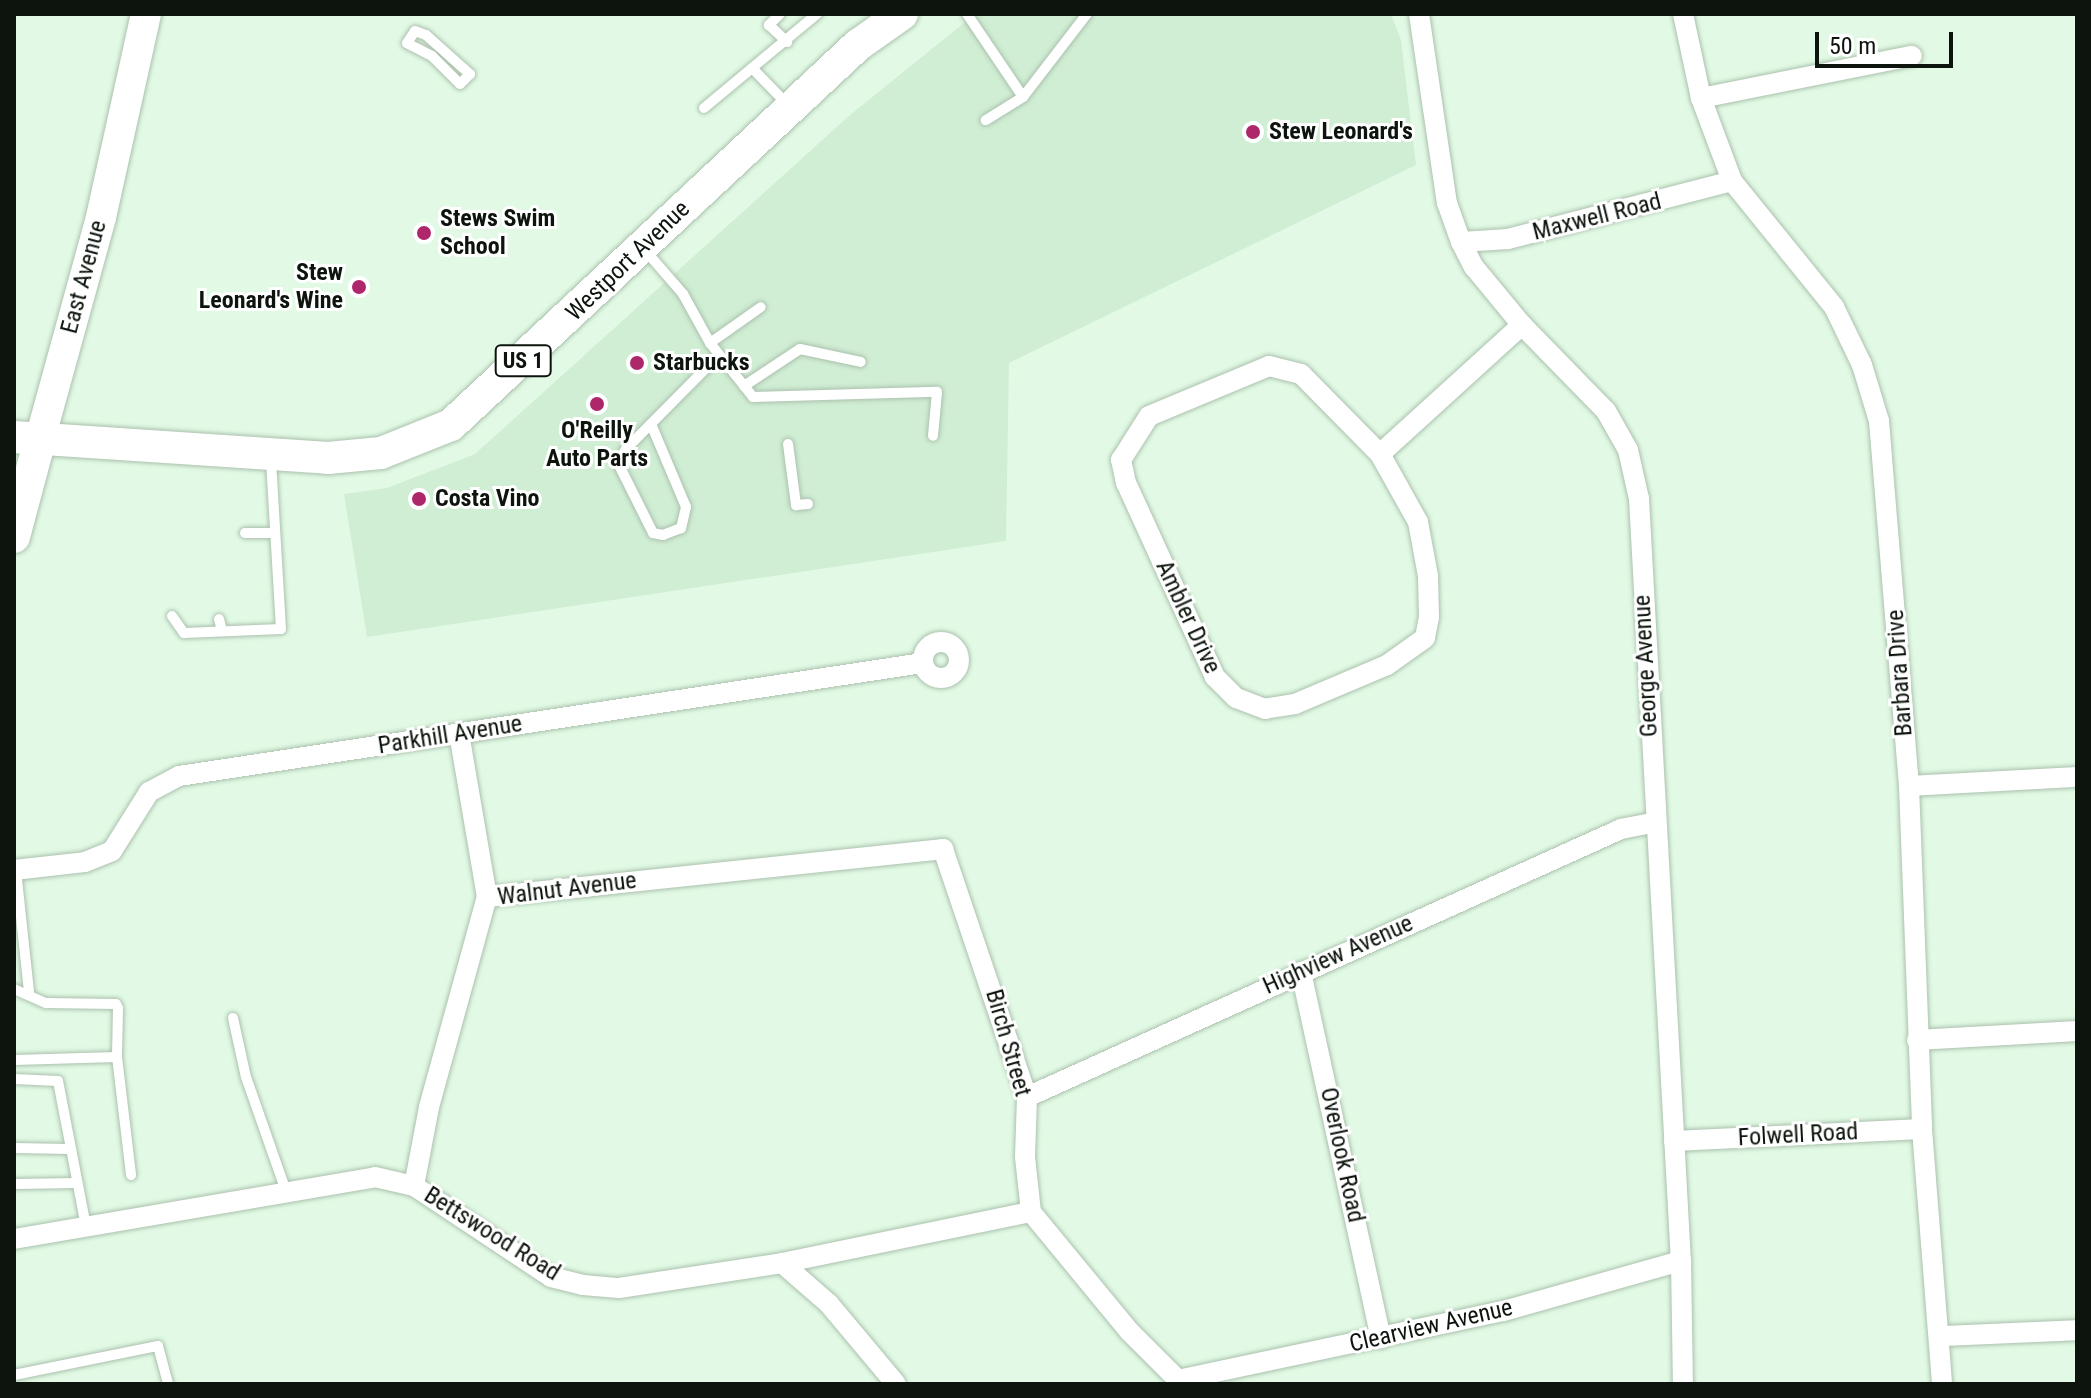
<!DOCTYPE html>
<style>
body{margin:0}
#map{position:relative;width:2091px;height:1398px;overflow:hidden;background:#e2fae5;font-family:"Roboto Condensed",sans-serif}
div>[style]{position:absolute}
.built>*{inset:0;background:#d0eed4}
.roads{filter:drop-shadow(0 0 2px #abc1ae) drop-shadow(0 0 2px #abc1ae)}
.service>*{height:10px;margin:-5px;padding:0 5px;transform-origin:5px;border-radius:5px;background:#fff}
.minor>*{height:20px;margin:-10px;padding:0 10px;transform-origin:10px;border-radius:10px;background:#fff}
.minor>.ring{margin:-10px;padding:0;box-sizing:content-box;background:none;border:20px solid #fff;border-radius:50%}
.secondary>*{height:30px;margin:-15px;padding:0 15px;transform-origin:15px;border-radius:15px;background:#fff}
.primary>*{height:32px;margin:-16px;padding:0 16px;transform-origin:16px;border-radius:16px;background:#fff}
.dots>*{width:22px;height:22px;translate:-50% -50%;box-sizing:border-box;border:4px solid #fff;border-radius:50%}
span{translate:-50% -50%;white-space:nowrap;text-align:center;line-height:1.15;-webkit-text-stroke:6px #fff;paint-order:stroke}
.shield-label span{padding:2px 6px;background:#fff;border:2px solid;border-radius:6px;-webkit-text-stroke-width:0}
.shield-label{font-size:22px;color:#0c140d;font-weight:700}
.poi-label{font-size:24px;color:#0c140d;font-weight:700}
.left{translate:0 -50%;text-align:left}
.right{translate:-100% -50%;text-align:right}
.street-label{font-size:24px;color:#0c140d}
.frame{position:absolute;inset:0;border:16px solid #0c140d;pointer-events:none}
.scale{position:absolute;left:1815px;top:32px;width:138px;height:36px;box-sizing:border-box;border:4px solid #0c140d;border-top:0;padding-left:10px;font-size:24px;line-height:28px;white-space:nowrap;color:#0c140d;-webkit-text-stroke:6px #fff;paint-order:stroke}
</style>
<div id="map">
<div class="built">
<i style="clip-path:polygon(975px 14px,1391px 14px,1401px 40px,1416px 165px,1009px 363px,1006px 541px,367px 637px,344px 494px,387px 488px,475px 454px,850px 115px)"></i>
</div>
<div class="roads">
<div class="service">
<i style="left:780px;top:14px;width:16px;rotate:135deg"></i>
<i style="left:769px;top:25px;width:25px;rotate:43deg"></i>
<i style="left:967px;top:14px;width:100px;rotate:56deg"></i>
<i style="left:1023px;top:97px;width:44px;rotate:148.1deg"></i>
<i style="left:415px;top:31px;width:12px;rotate:20deg"></i>
<i style="left:426px;top:35px;width:59px;rotate:41.6deg"></i>
<i style="left:470px;top:74px;width:14px;rotate:135deg"></i>
<i style="left:460px;top:84px;width:40px;rotate:-135deg"></i>
<i style="left:432px;top:56px;width:28px;rotate:-153deg"></i>
<i style="left:407px;top:43px;width:14px;rotate:-56deg"></i>
<i style="left:1023px;top:97px;width:105px;rotate:-52.4deg"></i>
<i style="left:789px;top:106px;width:53px;rotate:-134.2deg"></i>
<i style="left:752px;top:68px;width:85px;rotate:-39.7deg"></i>
<i style="left:704px;top:108px;width:62px;rotate:-39.8deg"></i>
<i style="left:644px;top:249px;width:60px;rotate:49.1deg"></i>
<i style="left:683px;top:294px;width:56px;rotate:61.1deg"></i>
<i style="left:710px;top:343px;width:69px;rotate:51.5deg"></i>
<i style="left:753px;top:397px;width:184px;rotate:-1.6deg"></i>
<i style="left:937px;top:392px;width:44px;rotate:95.2deg"></i>
<i style="left:710px;top:343px;width:62px;rotate:-35.2deg"></i>
<i style="left:744px;top:386px;width:67px;rotate:-33.5deg"></i>
<i style="left:800px;top:349px;width:62px;rotate:12deg"></i>
<i style="left:651px;top:424px;width:90px;rotate:67.1deg"></i>
<i style="left:686px;top:507px;width:22px;rotate:103deg"></i>
<i style="left:681px;top:528px;width:19px;rotate:159deg"></i>
<i style="left:663px;top:535px;width:10px;rotate:-169deg"></i>
<i style="left:653px;top:533px;width:76px;rotate:-116.6deg"></i>
<i style="left:619px;top:465px;width:8px;rotate:-76deg"></i>
<i style="left:621px;top:457px;width:9px;rotate:-58deg"></i>
<i style="left:626px;top:449px;width:132px;rotate:-45.3deg"></i>
<i style="left:788px;top:444px;width:62px;rotate:82.5deg"></i>
<i style="left:796px;top:505px;width:12px;rotate:-5deg"></i>
<i style="left:245px;top:533px;width:29px"></i>
<i style="left:172px;top:616px;width:21px;rotate:55deg"></i>
<i style="left:184px;top:633px;width:97px;rotate:-2.4deg"></i>
<i style="left:281px;top:629px;width:169px;rotate:-93.4deg"></i>
<i style="left:219px;top:619px;width:12px;rotate:76deg"></i>
<i style="left:16px;top:870px;width:122px;rotate:83.9deg"></i>
<i style="left:14px;top:989px;width:35px;rotate:24deg"></i>
<i style="left:46px;top:1003px;width:70px;rotate:0.8deg"></i>
<i style="left:116px;top:1004px;width:4px;rotate:63deg"></i>
<i style="left:118px;top:1008px;width:49px;rotate:91.2deg"></i>
<i style="left:117px;top:1057px;width:103px;rotate:178.3deg"></i>
<i style="left:233px;top:1018px;width:60px;rotate:77.6deg"></i>
<i style="left:246px;top:1077px;width:121px;rotate:70.7deg"></i>
<i style="left:117px;top:1057px;width:119px;rotate:83.2deg"></i>
<i style="left:14px;top:1079px;width:44px;rotate:2.6deg"></i>
<i style="left:58px;top:1081px;width:148px;rotate:79.1deg"></i>
<i style="left:14px;top:1148px;width:56px;rotate:1deg"></i>
<i style="left:14px;top:1184px;width:63px;rotate:-0.9deg"></i>
<i style="left:14px;top:1375px;width:147px;rotate:-11.4deg"></i>
<i style="left:158px;top:1346px;width:39px;rotate:75deg"></i>
</div>
<div class="minor">
<i style="left:1419px;top:14px;width:191px;rotate:81.6deg"></i>
<i style="left:1447px;top:203px;width:41px;rotate:70.3deg"></i>
<i style="left:1461px;top:242px;width:28px;rotate:63deg"></i>
<i style="left:1474px;top:267px;width:75px;rotate:50.4deg"></i>
<i style="left:1522px;top:325px;width:120px;rotate:45.7deg"></i>
<i style="left:1606px;top:411px;width:45px;rotate:60.6deg"></i>
<i style="left:1628px;top:450px;width:50px;rotate:77.3deg"></i>
<i style="left:1639px;top:499px;width:763px;rotate:86.85deg"></i>
<i style="left:1681px;top:1261px;width:123px;rotate:89.1deg"></i>
<i style="left:1683px;top:14px;width:86px;rotate:77.9deg"></i>
<i style="left:1701px;top:98px;width:89px;rotate:69.5deg"></i>
<i style="left:1732px;top:181px;width:162px;rotate:51deg"></i>
<i style="left:1834px;top:307px;width:64px;rotate:64.2deg"></i>
<i style="left:1862px;top:365px;width:59px;rotate:73.1deg"></i>
<i style="left:1879px;top:421px;width:366px;rotate:85.3deg"></i>
<i style="left:1909px;top:786px;width:343px;rotate:87.8deg"></i>
<i style="left:1922px;top:1129px;width:256px;rotate:85.5deg"></i>
<i style="left:1701px;top:98px;width:215px;rotate:-11.3deg"></i>
<i style="left:1461px;top:242px;width:47px;rotate:-3.7deg"></i>
<i style="left:1508px;top:239px;width:231px;rotate:-14.5deg"></i>
<i style="left:1269px;top:366px;width:33px;rotate:14deg"></i>
<i style="left:1301px;top:374px;width:112px;rotate:45.4deg"></i>
<i style="left:1380px;top:454px;width:78px;rotate:60.8deg"></i>
<i style="left:1418px;top:522px;width:55px;rotate:79.5deg"></i>
<i style="left:1428px;top:576px;width:41px;rotate:88.6deg"></i>
<i style="left:1429px;top:617px;width:21px;rotate:101deg"></i>
<i style="left:1425px;top:638px;width:47px;rotate:144.6deg"></i>
<i style="left:1387px;top:665px;width:100px;rotate:157deg"></i>
<i style="left:1295px;top:704px;width:30px;rotate:171deg"></i>
<i style="left:1265px;top:709px;width:31px;rotate:-159deg"></i>
<i style="left:1236px;top:698px;width:30px;rotate:-135deg"></i>
<i style="left:1215px;top:677px;width:213px;rotate:-114.6deg"></i>
<i style="left:1126px;top:483px;width:24px;rotate:-102deg"></i>
<i style="left:1121px;top:460px;width:52px;rotate:-57.5deg"></i>
<i style="left:1149px;top:416px;width:130px;rotate:-22.6deg"></i>
<i style="left:1380px;top:454px;width:192px;rotate:-42.3deg"></i>
<i class="ring" style="left:923px;top:642px;width:16px;height:16px"></i>
<i style="left:1909px;top:786px;width:168px;rotate:-3.1deg"></i>
<i style="left:14px;top:870px;width:71px;rotate:-6.4deg"></i>
<i style="left:85px;top:862px;width:29px;rotate:-22deg"></i>
<i style="left:112px;top:851px;width:70px;rotate:-57.9deg"></i>
<i style="left:149px;top:792px;width:34px;rotate:-28deg"></i>
<i style="left:179px;top:776px;width:753px;rotate:-8.64deg"></i>
<i style="left:487px;top:897px;width:459px;rotate:-6deg"></i>
<i style="left:943px;top:849px;width:262px;rotate:71.3deg"></i>
<i style="left:1027px;top:1097px;width:60px;rotate:91.9deg"></i>
<i style="left:1025px;top:1157px;width:55px;rotate:83.8deg"></i>
<i style="left:1031px;top:1212px;width:154px;rotate:50.5deg"></i>
<i style="left:1129px;top:1331px;width:69px;rotate:45deg"></i>
<i style="left:1178px;top:1380px;width:333px;rotate:-12deg"></i>
<i style="left:1504px;top:1311px;width:184px;rotate:-15.8deg"></i>
<i style="left:1301px;top:972px;width:375px;rotate:77.7deg"></i>
<i style="left:1917px;top:1040px;width:160px;rotate:-3.2deg"></i>
<i style="left:1027px;top:1097px;width:652px;rotate:-24.28deg"></i>
<i style="left:1621px;top:829px;width:33px;rotate:-11deg"></i>
<i style="left:1674px;top:1141px;width:248px;rotate:-2.8deg"></i>
<i style="left:414px;top:1186px;width:80px;rotate:-79.2deg"></i>
<i style="left:429px;top:1107px;width:218px;rotate:-74.6deg"></i>
<i style="left:487px;top:897px;width:165px;rotate:-99.7deg"></i>
<i style="left:14px;top:1239px;width:366px;rotate:-9.7deg"></i>
<i style="left:375px;top:1177px;width:40px;rotate:13deg"></i>
<i style="left:414px;top:1186px;width:164px;rotate:33.6deg"></i>
<i style="left:551px;top:1277px;width:33px;rotate:14deg"></i>
<i style="left:583px;top:1285px;width:36px;rotate:5deg"></i>
<i style="left:619px;top:1288px;width:165px;rotate:-8.7deg"></i>
<i style="left:782px;top:1263px;width:62px;rotate:41.1deg"></i>
<i style="left:829px;top:1304px;width:104px;rotate:50.1deg"></i>
<i style="left:782px;top:1263px;width:254px;rotate:-11.6deg"></i>
<i style="left:1942px;top:1336px;width:135px;rotate:-2.5deg"></i>
</div>
<div class="secondary">
<i style="left:40px;top:439px;width:230px;rotate:-74.6deg"></i>
<i style="left:101px;top:217px;width:208px;rotate:-77.5deg"></i>
</div>
<div class="primary">
<i style="left:14px;top:437px;width:315px;rotate:3.8deg"></i>
<i style="left:328px;top:458px;width:53px;rotate:-5.4deg"></i>
<i style="left:381px;top:453px;width:75px;rotate:-21.8deg"></i>
<i style="left:451px;top:425px;width:557px;rotate:-43.04deg"></i>
<i style="left:858px;top:45px;width:54px;rotate:-35.2deg"></i>
<i style="left:14px;top:537px;width:101px;rotate:-75.1deg"></i>
</div>
</div>
<div class="dots">
<i style="left:1253px;top:132px;background:#ae276b"></i>
<i style="left:424px;top:233px;background:#ae276b"></i>
<i style="left:359px;top:287px;background:#ae276b"></i>
<i style="left:637px;top:363px;background:#ae276b"></i>
<i style="left:597px;top:404px;background:#ae276b"></i>
<i style="left:419px;top:499px;background:#ae276b"></i>
</div>
<div class="shield-label">
<span style="left:523px;top:361px">US 1</span>
</div>
<div class="poi-label">
<span class="left" style="left:1269px;top:132px">Stew Leonard's</span>
<span class="left" style="left:440px;top:233px">Stews Swim<br>School</span>
<span class="right" style="left:343px;top:287px">Stew<br>Leonard's Wine</span>
<span class="left" style="left:653px;top:363px">Starbucks</span>
<span style="left:597px;top:445px">O'Reilly<br>Auto Parts</span>
<span class="left" style="left:435px;top:499px">Costa Vino</span>
</div>
<div class="street-label">
<span style="left:1597px;top:217px;rotate:-14deg">Maxwell Road</span>
<span style="left:628px;top:261px;rotate:-44deg">Westport Avenue</span>
<span style="left:84px;top:277px;rotate:-75deg">East Avenue</span>
<span style="left:1188px;top:617px;rotate:65deg">Ambler Drive</span>
<span style="left:1646px;top:666px;rotate:-93deg">George Avenue</span>
<span style="left:1900px;top:673px;rotate:-94deg">Barbara Drive</span>
<span style="left:450px;top:735px;rotate:-9deg">Parkhill Avenue</span>
<span style="left:567px;top:889px;rotate:-7deg">Walnut Avenue</span>
<span style="left:1338px;top:955px;rotate:-24deg">Highview Avenue</span>
<span style="left:1008px;top:1043px;rotate:74deg">Birch Street</span>
<span style="left:1798px;top:1135px;rotate:-3deg">Folwell Road</span>
<span style="left:1342px;top:1155px;rotate:78deg">Overlook Road</span>
<span style="left:492px;top:1234px;rotate:32deg">Bettswood Road</span>
<span style="left:1431px;top:1326px;rotate:-13deg">Clearview Avenue</span>
</div>
<div class="frame"></div>
<div class="scale">50 m</div>
</div>
